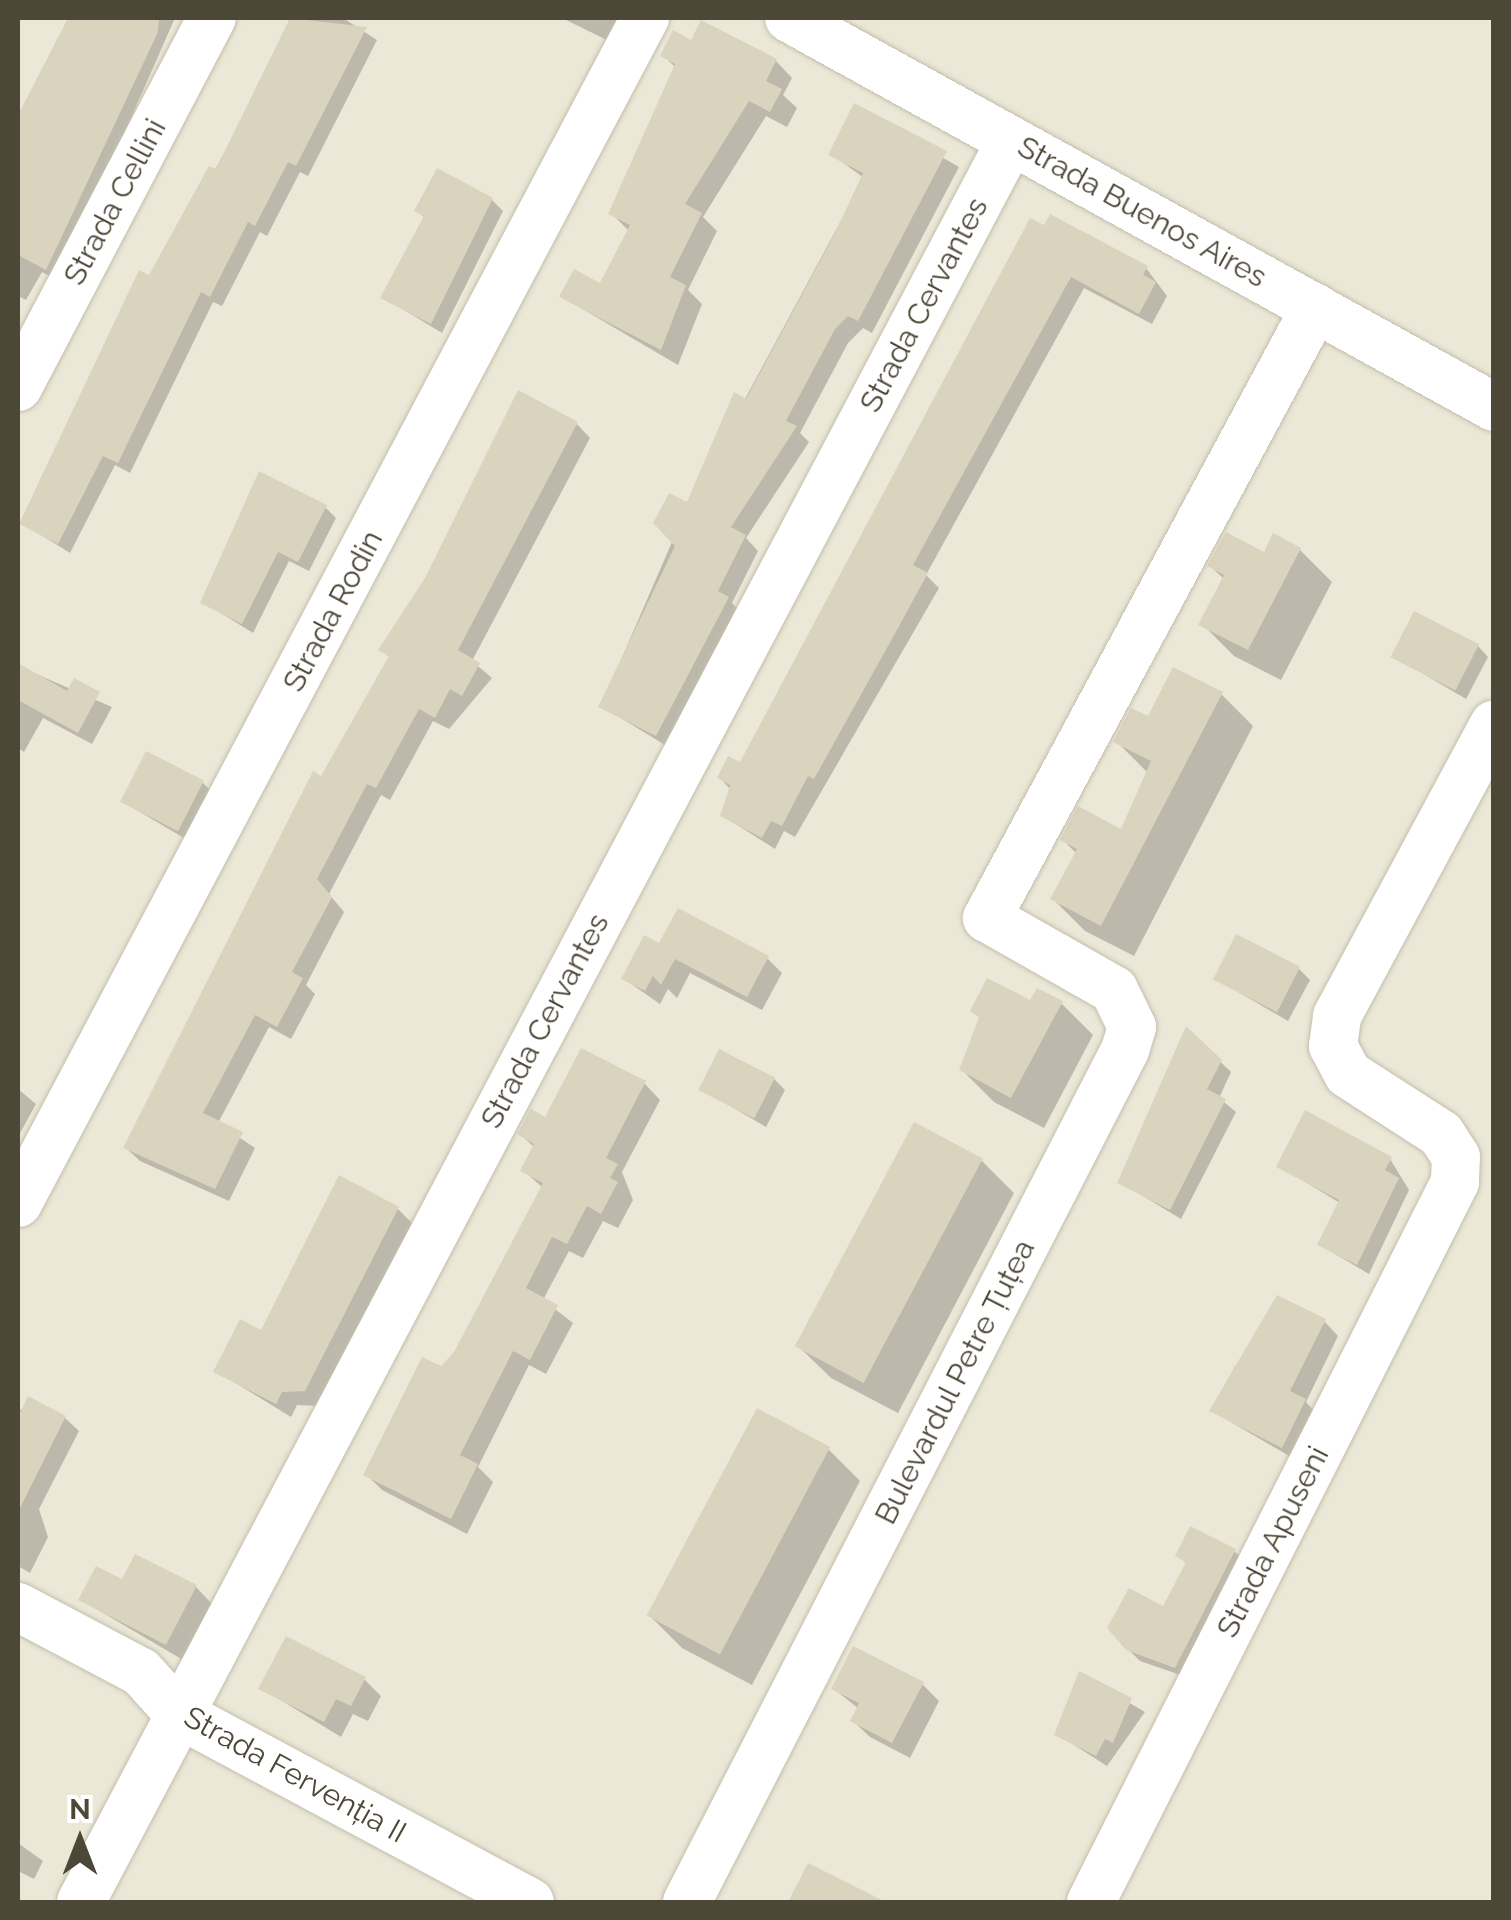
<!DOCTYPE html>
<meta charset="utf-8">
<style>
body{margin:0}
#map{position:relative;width:1511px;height:1920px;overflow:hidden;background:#f7f5ea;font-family:Raleway,sans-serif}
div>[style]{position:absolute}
.residential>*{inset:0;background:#ebe8d8;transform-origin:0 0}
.shadow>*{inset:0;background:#0003}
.building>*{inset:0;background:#dad3be;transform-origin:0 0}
.roads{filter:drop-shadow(0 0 2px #c4beab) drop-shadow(0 0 2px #c4beab)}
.minor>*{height:48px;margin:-24px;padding:0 24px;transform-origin:24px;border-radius:24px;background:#fff}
span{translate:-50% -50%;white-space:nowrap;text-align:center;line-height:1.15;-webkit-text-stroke:10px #fff;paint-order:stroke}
.street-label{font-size:30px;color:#4c4737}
.frame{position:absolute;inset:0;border:20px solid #4c4737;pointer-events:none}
.north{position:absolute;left:30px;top:1790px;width:100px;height:100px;-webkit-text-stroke:8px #fff;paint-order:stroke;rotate:0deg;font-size:28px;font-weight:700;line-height:40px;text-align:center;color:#4c4737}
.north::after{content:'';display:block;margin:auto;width:35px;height:45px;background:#4c4737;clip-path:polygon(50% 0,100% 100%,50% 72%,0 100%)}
</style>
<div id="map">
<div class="residential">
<i style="left:18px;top:18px;width:1475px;height:1884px"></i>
</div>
<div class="shadow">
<i style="clip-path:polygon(71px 18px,175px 18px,59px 281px,42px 272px,26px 300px,18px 296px,19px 117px)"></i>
<i style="clip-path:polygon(298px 18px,343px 18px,377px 40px,308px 176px,300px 172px,267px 236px,260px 232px,222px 306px,213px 302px,130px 473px,115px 465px,70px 553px,22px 523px)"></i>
<i style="clip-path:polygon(562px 18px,627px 18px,613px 43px)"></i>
<i style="clip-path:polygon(693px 43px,776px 61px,792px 78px,783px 95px,797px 108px,787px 127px,766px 116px,703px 217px,717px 231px,688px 290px,702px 304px,678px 365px,562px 297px,601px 286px,628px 230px,611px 213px,676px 68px,663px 55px)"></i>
<i style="clip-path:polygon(855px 107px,959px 167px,872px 333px,863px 328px,848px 343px,800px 433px,809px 442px,746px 538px,758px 551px,732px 603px,741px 613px,670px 748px,601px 706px,688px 505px,864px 178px,831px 154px)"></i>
<i style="clip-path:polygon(492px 200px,503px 211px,442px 333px,383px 297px,425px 218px,417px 211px)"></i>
<i style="clip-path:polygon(1045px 228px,1146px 268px,1167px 296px,1152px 324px,1084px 288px,926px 575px,939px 588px,795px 837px,784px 831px,775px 849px,723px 816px,731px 790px,720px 778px,741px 766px)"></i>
<i style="clip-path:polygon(577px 424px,590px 438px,472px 661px,492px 678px,449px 729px,433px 721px,390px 800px,381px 795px,329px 894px,344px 912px,306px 985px,315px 994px,291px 1039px,269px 1027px,218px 1123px,255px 1148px,229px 1201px,140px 1161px,126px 1148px,390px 658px,381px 649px)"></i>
<i style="clip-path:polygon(325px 507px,336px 518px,309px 571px,289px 561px,253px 633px,203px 602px)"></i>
<i style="clip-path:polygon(1300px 550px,1332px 582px,1281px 680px,1234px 656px,1202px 624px,1225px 580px,1210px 566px)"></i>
<i style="clip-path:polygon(1478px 646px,1488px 657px,1466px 699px,1393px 656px)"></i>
<i style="clip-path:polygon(18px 666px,112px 707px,92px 744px,43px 718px,24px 752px,18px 748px)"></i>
<i style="clip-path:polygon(1221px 694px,1253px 726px,1134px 956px,1085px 931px,1053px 899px,1077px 854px,1063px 840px,1122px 832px,1148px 773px,1116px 741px)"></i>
<i style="clip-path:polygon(203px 783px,213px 793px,189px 841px,123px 802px)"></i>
<i style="clip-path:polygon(660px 946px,767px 958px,782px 973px,762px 1010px,690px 973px,677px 998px,668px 989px,660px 1004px,624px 979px)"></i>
<i style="clip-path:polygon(1299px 969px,1310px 980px,1288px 1021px,1216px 979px)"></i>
<i style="clip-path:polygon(1061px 1003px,1093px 1035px,1044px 1128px,994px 1102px,962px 1070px,981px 1019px,973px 1011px)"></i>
<i style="clip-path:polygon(1187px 1030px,1231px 1072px,1219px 1098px,1236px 1112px,1181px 1219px,1120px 1182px)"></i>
<i style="clip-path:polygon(774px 1079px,785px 1090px,766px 1127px,701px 1089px)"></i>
<i style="clip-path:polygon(644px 1083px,660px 1100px,622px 1172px,633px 1200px,618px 1228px,603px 1221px,583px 1258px,569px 1251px,543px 1300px,573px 1323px,546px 1374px,529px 1365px,478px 1467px,493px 1482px,467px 1534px,382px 1490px,366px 1474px,456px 1353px,543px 1188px,523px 1170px,535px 1148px,520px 1134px)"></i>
<i style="clip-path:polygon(18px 1089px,36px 1104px,18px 1137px)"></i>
<i style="clip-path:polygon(1390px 1159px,1409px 1190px,1369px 1274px,1320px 1245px,1340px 1203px,1279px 1166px)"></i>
<i style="clip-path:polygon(982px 1161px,1014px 1193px,898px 1413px,831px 1378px,798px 1346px)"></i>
<i style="clip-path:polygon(398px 1209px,413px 1224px,319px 1406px,297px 1405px,291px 1417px,216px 1371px)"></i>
<i style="clip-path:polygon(1324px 1321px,1338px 1336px,1306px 1402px,1319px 1416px,1296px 1460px,1212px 1411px,1235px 1366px,1243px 1370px)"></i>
<i style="clip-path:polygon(18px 1409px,65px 1418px,79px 1431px,39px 1509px,48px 1537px,30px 1573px,18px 1566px)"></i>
<i style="clip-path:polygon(828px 1449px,860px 1481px,752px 1685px,682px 1648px,650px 1616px)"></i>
<i style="clip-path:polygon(1234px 1551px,1245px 1561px,1186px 1677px,1140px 1661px,1128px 1649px,1164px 1609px,1187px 1564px,1178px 1555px)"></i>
<i style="clip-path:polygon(123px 1583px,196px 1587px,212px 1604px,183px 1660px,81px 1600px)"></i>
<i style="clip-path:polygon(1080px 1674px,1145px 1712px,1107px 1766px,1057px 1734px)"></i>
<i style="clip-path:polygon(364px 1679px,381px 1696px,368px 1721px,353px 1714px,341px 1737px,261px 1688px)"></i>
<i style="clip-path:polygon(922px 1684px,939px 1701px,910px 1758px,870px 1737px,853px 1721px,859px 1709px,834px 1689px)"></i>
<i style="clip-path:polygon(18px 1843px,43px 1861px,34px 1879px,18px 1871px)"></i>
</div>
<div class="building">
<i style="clip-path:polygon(68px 18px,159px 18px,158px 32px,46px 270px,18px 255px,18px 115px)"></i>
<i style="clip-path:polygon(290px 18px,367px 27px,296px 166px,288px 162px,255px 226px,248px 222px,210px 297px,201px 292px,118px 463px,103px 456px,58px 544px,19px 524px,139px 270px,149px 275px,209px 166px,216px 169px)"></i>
<i style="clip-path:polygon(701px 20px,777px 59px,766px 81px,782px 89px,770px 112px,749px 101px,685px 204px,702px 213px,670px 277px,686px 285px,661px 350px,559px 297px,574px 269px,600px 283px,630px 225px,608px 214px,675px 64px,660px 56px,673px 30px,691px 40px)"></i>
<i style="clip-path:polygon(854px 103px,947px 151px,858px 321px,848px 316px,835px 329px,786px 421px,797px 426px,731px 527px,746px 535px,718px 591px,729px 597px,656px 736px,598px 707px,675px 546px,653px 523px,669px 493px,687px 502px,734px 392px,746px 399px,834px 235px,863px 173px,828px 155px)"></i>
<i style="clip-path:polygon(437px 168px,493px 198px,431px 324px,380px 298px,424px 216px,414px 211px)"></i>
<i style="clip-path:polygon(1050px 214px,1148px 266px,1143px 275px,1156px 282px,1139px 314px,1071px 277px,913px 565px,928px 573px,893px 637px,814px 779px,808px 776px,782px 826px,771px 821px,762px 838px,720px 816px,730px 785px,717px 778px,728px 756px,740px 762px,1030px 218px,1044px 225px)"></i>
<i style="clip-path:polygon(518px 390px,578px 422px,458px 650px,480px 663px,462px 696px,450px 689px,435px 718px,419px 709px,376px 788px,367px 784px,317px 879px,332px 897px,292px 972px,303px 978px,277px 1027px,255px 1015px,203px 1113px,243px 1132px,215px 1189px,123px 1148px,313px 771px,321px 776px,389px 656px,378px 650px,425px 578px)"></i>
<i style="clip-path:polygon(259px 471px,327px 505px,298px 562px,278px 552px,242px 624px,200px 603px)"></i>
<i style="clip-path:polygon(1226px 532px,1264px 552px,1273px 533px,1301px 548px,1248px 650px,1198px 625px,1224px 575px,1207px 566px)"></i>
<i style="left:1414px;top:611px;width:73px;height:52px;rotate:27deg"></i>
<i style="clip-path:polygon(18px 663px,67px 691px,74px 678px,100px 692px,78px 733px,18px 700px)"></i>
<i style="clip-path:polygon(1173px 667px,1223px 692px,1101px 926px,1050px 899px,1077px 849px,1060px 840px,1078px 806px,1121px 829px,1151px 761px,1113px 742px,1131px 708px,1148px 716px)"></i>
<i style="left:146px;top:751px;width:65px;height:57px;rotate:27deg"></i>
<i style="clip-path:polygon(678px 908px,769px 956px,747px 997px,675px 959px,661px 985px,653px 976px,645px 991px,621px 979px,644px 935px,659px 943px)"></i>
<i style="left:1236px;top:934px;width:72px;height:51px;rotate:27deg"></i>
<i style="clip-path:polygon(987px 978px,1030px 1000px,1037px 988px,1063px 1001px,1011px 1098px,959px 1070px,979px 1017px,970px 1011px)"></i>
<i style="clip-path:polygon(1186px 1026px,1222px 1060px,1207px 1089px,1226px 1099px,1170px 1210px,1117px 1183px)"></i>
<i style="clip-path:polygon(581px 1048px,646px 1081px,606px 1158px,618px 1164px,610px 1178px,618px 1182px,601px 1214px,587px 1206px,567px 1244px,552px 1237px,526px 1288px,558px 1305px,530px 1360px,513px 1351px,460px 1455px,478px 1464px,451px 1519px,363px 1475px,422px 1357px,441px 1366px,454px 1352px,543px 1183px,520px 1171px,534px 1144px,517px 1134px,531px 1109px,545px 1117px)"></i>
<i style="left:719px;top:1049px;width:63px;height:46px;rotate:27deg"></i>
<i style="clip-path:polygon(1305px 1110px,1392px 1157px,1385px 1170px,1399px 1178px,1357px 1265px,1317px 1245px,1339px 1200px,1276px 1167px)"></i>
<i style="left:914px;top:1122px;width:78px;height:254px;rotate:28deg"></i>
<i style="clip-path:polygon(339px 1175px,399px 1207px,305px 1391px,282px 1392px,276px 1404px,213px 1372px,240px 1319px,261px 1330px)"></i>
<i style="clip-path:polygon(1277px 1295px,1326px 1319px,1290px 1391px,1306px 1399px,1282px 1448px,1209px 1411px)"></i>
<i style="clip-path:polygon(28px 1396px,66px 1416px,18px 1512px,18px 1417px)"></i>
<i style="left:757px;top:1408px;width:83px;height:235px;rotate:28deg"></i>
<i style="clip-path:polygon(1190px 1526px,1236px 1549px,1175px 1668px,1126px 1650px,1107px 1628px,1129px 1588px,1163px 1606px,1186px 1562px,1175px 1556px)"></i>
<i style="clip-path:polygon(135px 1554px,197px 1585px,166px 1645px,78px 1600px,96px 1566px,122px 1579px)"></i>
<i style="clip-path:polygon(286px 1636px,366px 1677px,351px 1706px,336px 1699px,324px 1722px,258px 1689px)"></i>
<i style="clip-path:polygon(853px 1646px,924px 1682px,892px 1743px,850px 1721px,859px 1703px,831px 1689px)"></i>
<i style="clip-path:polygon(1079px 1671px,1132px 1698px,1113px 1743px,1105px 1739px,1096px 1756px,1054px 1735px)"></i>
<i style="clip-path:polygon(808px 1863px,886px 1902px,788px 1902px)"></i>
</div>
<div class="roads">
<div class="minor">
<i style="left:789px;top:18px;width:805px;rotate:28.89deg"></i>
<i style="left:18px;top:387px;width:417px;rotate:-62.3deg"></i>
<i style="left:18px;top:1203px;width:1341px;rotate:-62.12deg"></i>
<i style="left:18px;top:1607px;width:139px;rotate:27.9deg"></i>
<i style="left:141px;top:1672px;width:57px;rotate:47.9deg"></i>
<i style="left:179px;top:1714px;width:398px;rotate:28.2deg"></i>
<i style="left:81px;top:1902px;width:1992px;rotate:-62.17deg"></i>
<i style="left:687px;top:1902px;width:958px;rotate:-62.79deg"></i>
<i style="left:1125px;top:1050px;width:24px;rotate:-73deg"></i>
<i style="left:1132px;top:1027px;width:41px;rotate:-115.9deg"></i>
<i style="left:1114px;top:990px;width:146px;rotate:-150.4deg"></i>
<i style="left:987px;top:918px;width:693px;rotate:-61.73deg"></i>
<i style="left:1091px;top:1902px;width:807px;rotate:-63.18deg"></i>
<i style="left:1455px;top:1182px;width:25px;rotate:-88deg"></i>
<i style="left:1456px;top:1157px;width:27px;rotate:-123deg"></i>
<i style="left:1441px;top:1134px;width:111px;rotate:-147.2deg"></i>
<i style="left:1348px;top:1074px;width:32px;rotate:-118deg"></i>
<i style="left:1333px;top:1046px;width:30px;rotate:-82deg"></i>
<i style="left:1337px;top:1016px;width:331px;rotate:-61.7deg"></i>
</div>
</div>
<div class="street-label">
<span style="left:115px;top:202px;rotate:-62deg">Strada Cellini</span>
<span style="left:1142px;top:212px;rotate:29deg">Strada Buenos Aires</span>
<span style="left:924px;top:305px;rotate:-62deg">Strada Cervantes</span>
<span style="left:333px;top:611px;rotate:-62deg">Strada Rodin</span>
<span style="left:545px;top:1021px;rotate:-62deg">Strada Cervantes</span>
<span style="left:955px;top:1382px;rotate:-63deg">Bulevardul Petre Țuțea</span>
<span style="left:1273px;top:1542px;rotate:-63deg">Strada Apuseni</span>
<span style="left:295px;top:1775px;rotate:29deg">Strada Fervenția II</span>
</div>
<div class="frame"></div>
<div class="north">N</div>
</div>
